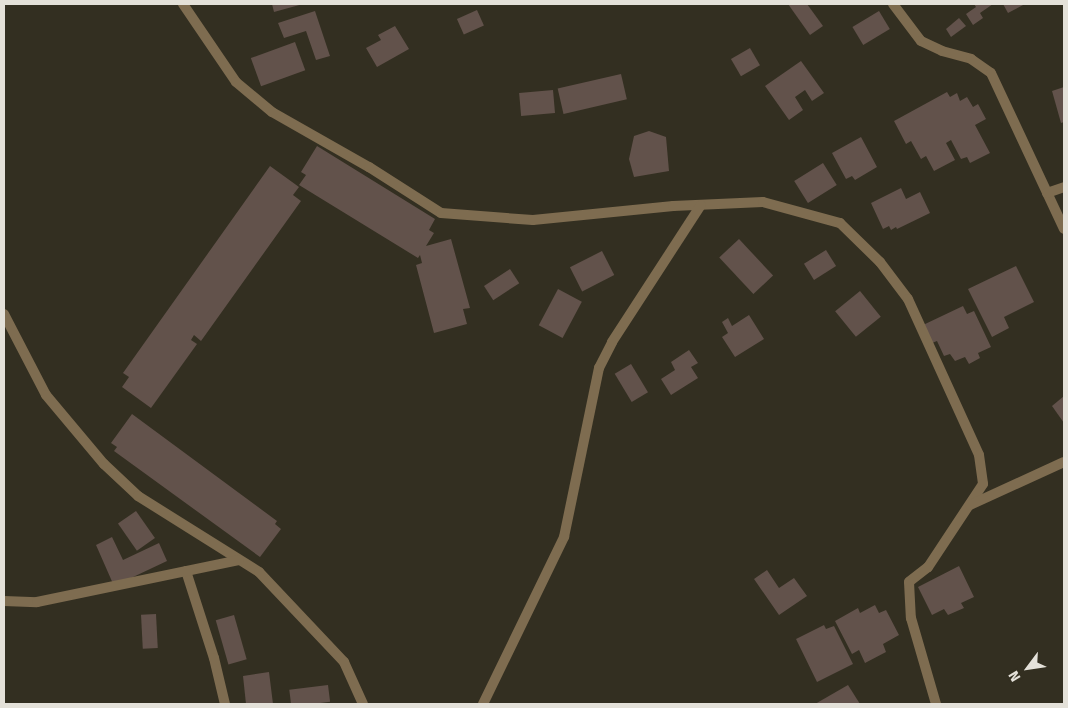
<!DOCTYPE html>
<style>
body{margin:0}
#map{position:relative;width:1068px;height:708px;overflow:hidden;background:#332f21;font-family:"Fira Sans",sans-serif}
div>[style]{position:absolute}
.building>*{inset:0;background:#62524b;transform-origin:0 0}
.minor>*{height:10px;margin:-5px;padding:0 5px;transform-origin:5px;border-radius:5px;background:#7e6c50}
span{translate:-50% -50%;white-space:nowrap;text-align:center;line-height:1.15;-webkit-text-stroke:4px #332f21;paint-order:stroke}
.frame{position:absolute;inset:0;border:5px solid #e4e1d9;pointer-events:none}
.north{position:absolute;left:1003px;top:643px;width:50px;height:50px;-webkit-text-stroke:4px #332f21;paint-order:stroke;rotate:239deg;font-size:14px;font-weight:700;line-height:20px;text-align:center;color:#e4e1d9}
.north::after{content:'';display:block;margin:auto;width:18px;height:22px;background:#e4e1d9;clip-path:polygon(50% 0,100% 100%,50% 72%,0 100%)}
</style>
<div id="map">
<div class="building">
<i style="clip-path:polygon(272px 4px,303px 4px,274px 12px)"></i>
<i style="clip-path:polygon(788px 4px,807px 4px,823px 26px,810px 35px)"></i>
<i style="clip-path:polygon(974px 4px,993px 4px,980px 13px,983px 18px,973px 25px,966px 14px,976px 7px)"></i>
<i style="clip-path:polygon(1003px 4px,1025px 4px,1008px 13px)"></i>
<i style="left:477px;top:10px;width:17px;height:22px;rotate:66deg"></i>
<i style="clip-path:polygon(315px 11px,330px 56px,316px 60px,306px 31px,284px 38px,278px 23px)"></i>
<i style="left:879px;top:11px;width:21px;height:31px;rotate:59deg"></i>
<i style="clip-path:polygon(959px 18px,966px 26px,951px 37px,946px 29px)"></i>
<i style="clip-path:polygon(395px 26px,409px 49px,377px 67px,366px 48px,381px 40px,378px 35px)"></i>
<i style="left:295px;top:42px;width:30px;height:47px;rotate:70deg"></i>
<i style="left:750px;top:48px;width:20px;height:22px;rotate:60deg"></i>
<i style="clip-path:polygon(801px 61px,824px 93px,812px 101px,805px 90px,795px 97px,803px 110px,789px 120px,765px 86px)"></i>
<i style="left:621px;top:74px;width:26px;height:65px;rotate:77deg"></i>
<i style="clip-path:polygon(1064px 87px,1064px 122px,1061px 123px,1052px 91px)"></i>
<i style="left:553px;top:90px;width:23px;height:34px;rotate:85deg"></i>
<i style="clip-path:polygon(947px 92px,950px 97px,957px 93px,960px 101px,967px 97px,973px 107px,978px 104px,986px 119px,975px 125px,990px 153px,970px 163px,967px 157px,961px 159px,951px 140px,946px 143px,955px 160px,934px 171px,926px 156px,921px 159px,911px 141px,906px 144px,894px 121px)"></i>
<i style="clip-path:polygon(649px 131px,666px 137px,669px 171px,634px 177px,629px 159px,634px 136px)"></i>
<i style="clip-path:polygon(861px 137px,877px 167px,855px 180px,852px 176px,846px 179px,832px 153px)"></i>
<i style="clip-path:polygon(317px 146px,435px 219px,429px 230px,434px 233px,426px 246px,451px 239px,470px 308px,463px 309px,467px 324px,434px 333px,416px 265px,422px 263px,420px 255px,418px 258px,299px 185px,306px 175px,301px 172px)"></i>
<i style="left:823px;top:163px;width:26px;height:34px;rotate:58deg"></i>
<i style="clip-path:polygon(270px 166px,299px 187px,293px 195px,301px 201px,201px 341px,194px 335px,191px 340px,197px 344px,151px 408px,122px 387px,129px 377px,123px 373px)"></i>
<i style="clip-path:polygon(901px 188px,906px 199px,920px 192px,930px 213px,897px 229px,896px 227px,891px 230px,889px 226px,883px 229px,871px 203px)"></i>
<i style="left:739px;top:239px;width:50px;height:27px;rotate:47deg"></i>
<i style="left:826px;top:250px;width:19px;height:26px;rotate:58deg"></i>
<i style="left:602px;top:251px;width:27px;height:36px;rotate:63deg"></i>
<i style="clip-path:polygon(1016px 266px,1034px 302px,1004px 317px,1009px 328px,992px 337px,968px 289px)"></i>
<i style="left:510px;top:269px;width:17px;height:31px;rotate:57deg"></i>
<i style="left:558px;top:289px;width:27px;height:41px;rotate:28deg"></i>
<i style="left:860px;top:291px;width:33px;height:32px;rotate:51deg"></i>
<i style="clip-path:polygon(963px 306px,967px 314px,974px 311px,991px 347px,978px 353px,980px 358px,969px 364px,965px 357px,955px 361px,950px 354px,944px 356px,937px 341px,932px 343px,923px 325px)"></i>
<i style="clip-path:polygon(749px 315px,764px 339px,735px 357px,722px 337px,728px 333px,722px 322px,728px 318px,732px 326px)"></i>
<i style="clip-path:polygon(689px 350px,698px 363px,691px 367px,698px 378px,671px 395px,661px 379px,675px 370px,671px 362px)"></i>
<i style="left:631px;top:364px;width:33px;height:19px;rotate:59deg"></i>
<i style="clip-path:polygon(1064px 396px,1064px 423px,1052px 406px)"></i>
<i style="clip-path:polygon(132px 414px,277px 521px,275px 524px,281px 529px,260px 557px,114px 451px,117px 447px,111px 443px)"></i>
<i style="left:136px;top:511px;width:33px;height:22px;rotate:55deg"></i>
<i style="clip-path:polygon(112px 537px,123px 560px,159px 543px,167px 561px,114px 586px,96px 545px)"></i>
<i style="clip-path:polygon(959px 566px,974px 597px,961px 603px,964px 608px,948px 615px,944px 609px,932px 615px,918px 587px)"></i>
<i style="clip-path:polygon(767px 570px,779px 588px,794px 578px,807px 596px,779px 615px,754px 579px)"></i>
<i style="clip-path:polygon(875px 605px,879px 613px,886px 610px,899px 635px,883px 644px,886px 652px,865px 663px,859px 650px,852px 654px,835px 621px,858px 608px,860px 613px)"></i>
<i style="left:156px;top:614px;width:34px;height:15px;rotate:87deg"></i>
<i style="left:234px;top:615px;width:46px;height:19px;rotate:74deg"></i>
<i style="clip-path:polygon(824px 625px,826px 629px,834px 626px,853px 664px,817px 682px,796px 639px)"></i>
<i style="clip-path:polygon(269px 672px,273px 704px,246px 704px,243px 676px)"></i>
<i style="left:328px;top:685px;width:17px;height:39px;rotate:83deg"></i>
<i style="clip-path:polygon(848px 685px,860px 704px,815px 704px)"></i>
</div>
<div class="minor">
<i style="left:183px;top:4px;width:94px;rotate:55.8deg"></i>
<i style="left:236px;top:82px;width:47px;rotate:39.8deg"></i>
<i style="left:272px;top:112px;width:112px;rotate:29.6deg"></i>
<i style="left:369px;top:167px;width:85px;rotate:32.6deg"></i>
<i style="left:441px;top:213px;width:92px;rotate:4.4deg"></i>
<i style="left:533px;top:220px;width:141px;rotate:-5.7deg"></i>
<i style="left:673px;top:206px;width:90px;rotate:-2.5deg"></i>
<i style="left:763px;top:202px;width:80px;rotate:15.3deg"></i>
<i style="left:840px;top:223px;width:56px;rotate:44.3deg"></i>
<i style="left:880px;top:262px;width:46px;rotate:52.9deg"></i>
<i style="left:908px;top:299px;width:171px;rotate:65.5deg"></i>
<i style="left:979px;top:455px;width:29px;rotate:82deg"></i>
<i style="left:983px;top:484px;width:100px;rotate:123.5deg"></i>
<i style="left:928px;top:567px;width:24px;rotate:142deg"></i>
<i style="left:909px;top:582px;width:36px;rotate:87deg"></i>
<i style="left:911px;top:618px;width:90px;rotate:73.8deg"></i>
<i style="left:893px;top:4px;width:46px;rotate:52.9deg"></i>
<i style="left:921px;top:41px;width:23px;rotate:25deg"></i>
<i style="left:942px;top:51px;width:30px;rotate:15deg"></i>
<i style="left:971px;top:59px;width:24px;rotate:35deg"></i>
<i style="left:991px;top:73px;width:172px;rotate:64.9deg"></i>
<i style="left:1047px;top:193px;width:18px;rotate:-19deg"></i>
<i style="left:4px;top:314px;width:91px;rotate:62.6deg"></i>
<i style="left:46px;top:395px;width:90px;rotate:50deg"></i>
<i style="left:104px;top:464px;width:47px;rotate:43.3deg"></i>
<i style="left:138px;top:496px;width:143px;rotate:32.1deg"></i>
<i style="left:259px;top:572px;width:124px;rotate:46.6deg"></i>
<i style="left:344px;top:662px;width:46px;rotate:65.7deg"></i>
<i style="left:970px;top:505px;width:103px;rotate:-24.6deg"></i>
<i style="left:186px;top:571px;width:91px;rotate:72.2deg"></i>
<i style="left:214px;top:658px;width:47px;rotate:76.6deg"></i>
<i style="left:4px;top:601px;width:33px;rotate:2deg"></i>
<i style="left:37px;top:602px;width:206px;rotate:-11.7deg"></i>
<i style="left:483px;top:704px;width:186px;rotate:-64.1deg"></i>
<i style="left:564px;top:537px;width:173px;rotate:-78.3deg"></i>
<i style="left:599px;top:368px;width:29px;rotate:-63deg"></i>
<i style="left:612px;top:342px;width:163px;rotate:-57deg"></i>
</div>
<div class="frame"></div>
<div class="north">N</div>
</div>
